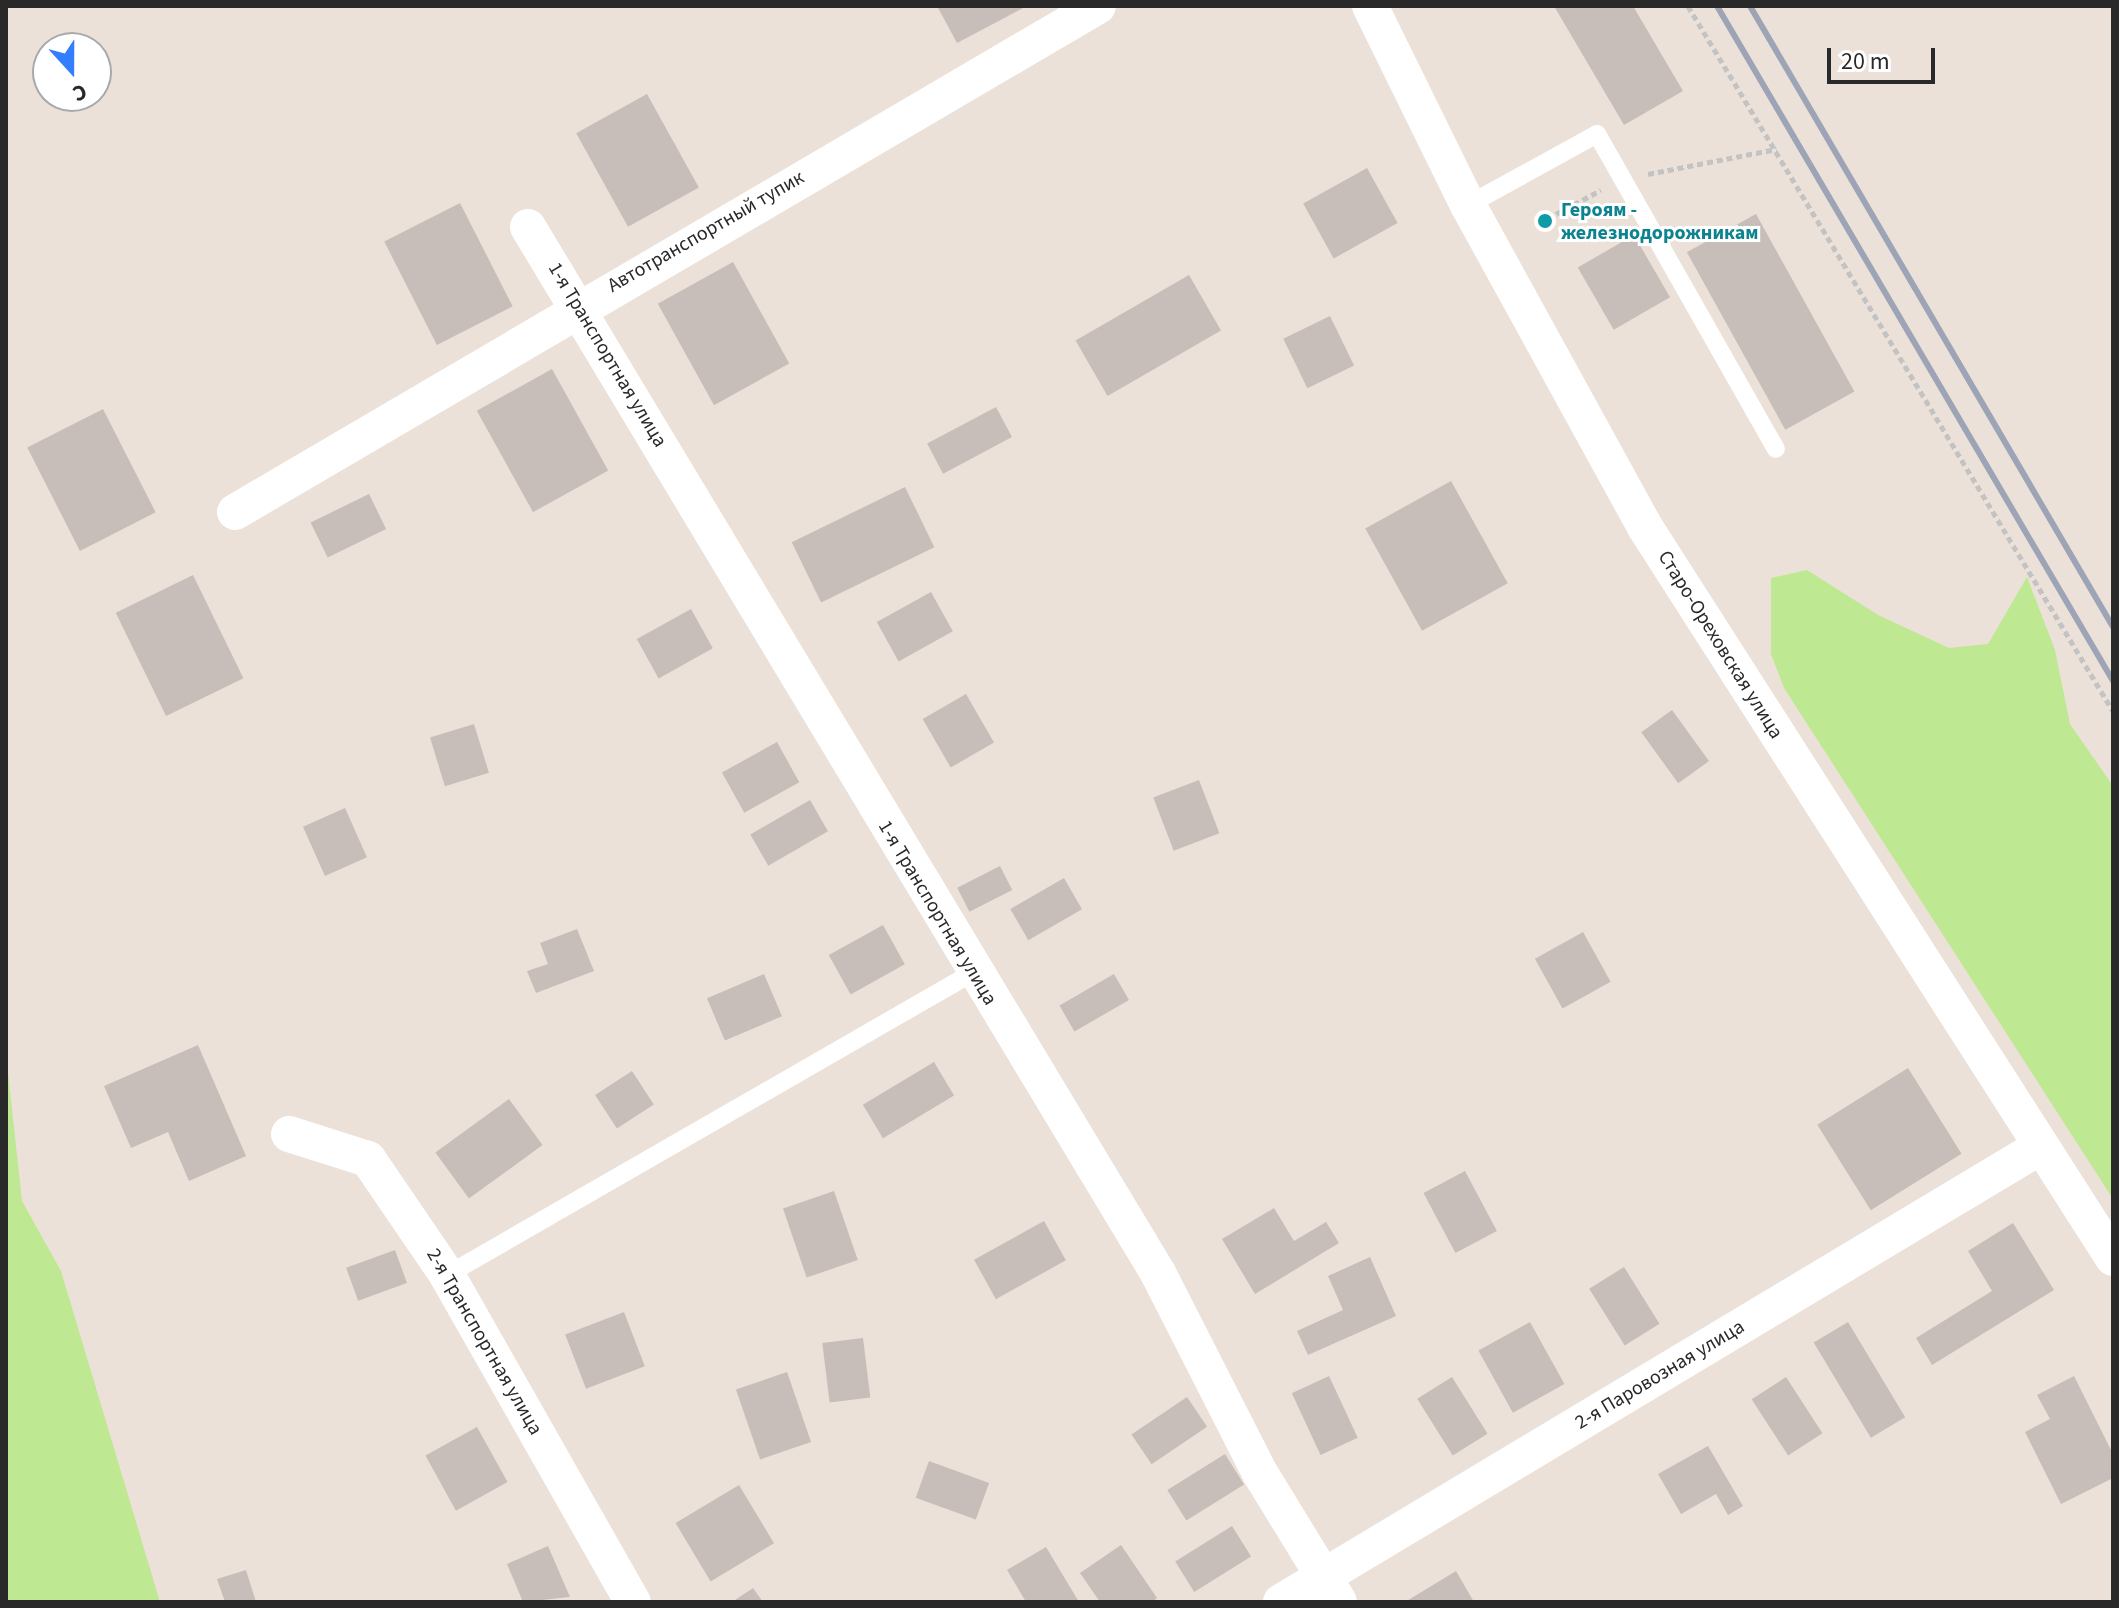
<!DOCTYPE html>
<meta charset="utf-8">
<style>
body{margin:0}
#map{position:relative;width:2119px;height:1608px;overflow:hidden;background:#ece1d9;font-family:"Source Sans 3",sans-serif}
div>[style]{position:absolute}
.green>*{inset:0;background:#bee891}
.building>*{inset:0;background:#c7beb9;transform-origin:0 0}
.path>*{height:5px;margin-top:-2.5px;transform-origin:0;background:repeating-linear-gradient(90deg,#c3c3c3 0 6px,transparent 0 10px)}
.service>*{height:18px;margin:-9px;padding:0 9px;transform-origin:9px;border-radius:9px;background:#fff}
.minor>*{height:36px;margin:-18px;padding:0 18px;transform-origin:18px;border-radius:18px;background:#fff}
.rail>*{height:6px;margin:-3px;padding:0 3px;transform-origin:3px;border-radius:3px;background:#9ca4b5}
.dots>*{width:22px;height:22px;translate:-50% -50%;box-sizing:border-box;border:4px solid #fff;border-radius:50%}
span{translate:-50% -50%;white-space:nowrap;text-align:center;line-height:1.15;-webkit-text-stroke:6px #fff;paint-order:stroke}
.culture-label{font-size:20px;color:#0d838f;font-weight:700}
.left{translate:0 -50%;text-align:left}
.street-label{font-size:20px;color:#292929}
.frame{position:absolute;inset:0;border:8px solid #292929;pointer-events:none}
.north{position:absolute;left:32px;top:32px;width:80px;height:80px;box-sizing:border-box;background:#fff;border:2px solid #a9a9a9;border-radius:50%;rotate:159deg;font-size:22px;font-weight:700;line-height:32px;text-align:center;color:#292929}
.north::after{content:'';display:block;margin:auto;width:28px;height:36px;background:#337eff;clip-path:polygon(50% 0,100% 100%,50% 72%,0 100%)}
.scale{position:absolute;left:1827px;top:48px;width:108px;height:36px;box-sizing:border-box;border:4px solid #292929;border-top:0;padding-left:10px;font-size:24px;line-height:28px;white-space:nowrap;color:#292929;-webkit-text-stroke:6px #fff;paint-order:stroke}
</style>
<div id="map">
<div class="green">
<i style="clip-path:polygon(1807px 570px,1878px 615px,1949px 648px,1988px 644px,2027px 577px,2055px 650px,2070px 724px,2113px 786px,2113px 1199px,1784px 688px,1771px 654px,1771px 578px)"></i>
<i style="clip-path:polygon(6px 1054px,22px 1201px,61px 1271px,160px 1602px,6px 1602px)"></i>
</div>
<div class="building">
<i style="clip-path:polygon(937px 6px,1027px 6px,957px 43px)"></i>
<i style="clip-path:polygon(1554px 6px,1633px 6px,1683px 91px,1624px 125px)"></i>
<i style="left:647px;top:94px;width:107px;height:81px;rotate:61deg"></i>
<i style="left:1367px;top:168px;width:63px;height:73px;rotate:61deg"></i>
<i style="left:460px;top:203px;width:116px;height:85px;rotate:63deg"></i>
<i style="left:1756px;top:214px;width:203px;height:79px;rotate:61deg"></i>
<i style="left:1634px;top:235px;width:72px;height:65px;rotate:60deg"></i>
<i style="left:733px;top:262px;width:116px;height:86px;rotate:61deg"></i>
<i style="left:1189px;top:275px;width:64px;height:131px;rotate:60deg"></i>
<i style="left:1330px;top:316px;width:55px;height:52px;rotate:64deg"></i>
<i style="left:552px;top:369px;width:116px;height:86px;rotate:61deg"></i>
<i style="left:996px;top:407px;width:34px;height:78px;rotate:62deg"></i>
<i style="left:103px;top:409px;width:116px;height:85px;rotate:63deg"></i>
<i style="left:1451px;top:481px;width:117px;height:98px;rotate:61deg"></i>
<i style="left:905px;top:487px;width:67px;height:126px;rotate:64deg"></i>
<i style="left:369px;top:494px;width:39px;height:65px;rotate:64deg"></i>
<i style="left:193px;top:575px;width:115px;height:86px;rotate:64deg"></i>
<i style="left:931px;top:592px;width:45px;height:62px;rotate:61deg"></i>
<i style="left:691px;top:609px;width:45px;height:62px;rotate:61deg"></i>
<i style="left:966px;top:694px;width:56px;height:50px;rotate:60deg"></i>
<i style="left:1672px;top:710px;width:63px;height:38px;rotate:54deg"></i>
<i style="left:474px;top:724px;width:51px;height:46px;rotate:73deg"></i>
<i style="left:777px;top:742px;width:46px;height:63px;rotate:61deg"></i>
<i style="left:1199px;top:780px;width:57px;height:49px;rotate:69deg"></i>
<i style="left:810px;top:800px;width:36px;height:69px;rotate:60deg"></i>
<i style="left:345px;top:808px;width:54px;height:46px;rotate:66deg"></i>
<i style="left:1000px;top:866px;width:27px;height:48px;rotate:63deg"></i>
<i style="left:1064px;top:878px;width:36px;height:62px;rotate:60deg"></i>
<i style="left:883px;top:925px;width:45px;height:62px;rotate:61deg"></i>
<i style="clip-path:polygon(577px 929px,594px 971px,536px 993px,527px 971px,548px 964px,540px 943px)"></i>
<i style="left:1583px;top:932px;width:57px;height:55px;rotate:61deg"></i>
<i style="left:764px;top:974px;width:46px;height:62px;rotate:67deg"></i>
<i style="left:1114px;top:974px;width:30px;height:63px;rotate:60deg"></i>
<i style="clip-path:polygon(198px 1045px,246px 1156px,189px 1181px,168px 1132px,131px 1148px,104px 1086px)"></i>
<i style="left:934px;top:1062px;width:39px;height:83px;rotate:59deg"></i>
<i style="left:1908px;top:1068px;width:101px;height:107px;rotate:58deg"></i>
<i style="left:632px;top:1071px;width:40px;height:44px;rotate:57deg"></i>
<i style="left:509px;top:1099px;width:57px;height:91px;rotate:54deg"></i>
<i style="left:1465px;top:1171px;width:68px;height:47px;rotate:62deg"></i>
<i style="left:834px;top:1191px;width:73px;height:54px;rotate:71deg"></i>
<i style="clip-path:polygon(1274px 1208px,1294px 1241px,1326px 1222px,1339px 1243px,1255px 1294px,1222px 1239px)"></i>
<i style="left:1044px;top:1221px;width:45px;height:80px;rotate:61deg"></i>
<i style="clip-path:polygon(2013px 1223px,2054px 1290px,1932px 1365px,1916px 1338px,1992px 1291px,1968px 1251px)"></i>
<i style="left:395px;top:1250px;width:35px;height:52px;rotate:70deg"></i>
<i style="clip-path:polygon(1370px 1257px,1396px 1316px,1308px 1355px,1297px 1331px,1343px 1310px,1328px 1276px)"></i>
<i style="left:1624px;top:1267px;width:67px;height:41px;rotate:58deg"></i>
<i style="left:624px;top:1312px;width:58px;height:63px;rotate:69deg"></i>
<i style="left:1530px;top:1322px;width:71px;height:59px;rotate:61deg"></i>
<i style="left:1848px;top:1322px;width:111px;height:40px;rotate:59deg"></i>
<i style="left:863px;top:1338px;width:60px;height:41px;rotate:83deg"></i>
<i style="left:787px;top:1372px;width:74px;height:54px;rotate:71deg"></i>
<i style="left:1329px;top:1376px;width:68px;height:41px;rotate:65deg"></i>
<i style="clip-path:polygon(2074px 1376px,2113px 1454px,2113px 1478px,2061px 1504px,2025px 1432px,2050px 1419px,2037px 1395px)"></i>
<i style="left:1452px;top:1377px;width:67px;height:41px;rotate:58deg"></i>
<i style="left:1786px;top:1377px;width:67px;height:41px;rotate:57deg"></i>
<i style="left:1187px;top:1397px;width:36px;height:67px;rotate:56deg"></i>
<i style="left:477px;top:1427px;width:63px;height:59px;rotate:61deg"></i>
<i style="clip-path:polygon(1708px 1446px,1743px 1506px,1728px 1515px,1716px 1494px,1681px 1514px,1658px 1474px)"></i>
<i style="left:1225px;top:1454px;width:36px;height:68px;rotate:58deg"></i>
<i style="left:929px;top:1461px;width:64px;height:39px;rotate:20deg"></i>
<i style="left:739px;top:1485px;width:68px;height:74px;rotate:59deg"></i>
<i style="left:1232px;top:1526px;width:36px;height:67px;rotate:58deg"></i>
<i style="clip-path:polygon(1121px 1545px,1157px 1598px,1152px 1602px,1100px 1602px,1080px 1573px)"></i>
<i style="clip-path:polygon(548px 1546px,570px 1597px,523px 1602px,507px 1564px)"></i>
<i style="clip-path:polygon(1046px 1547px,1079px 1602px,1026px 1602px,1007px 1570px)"></i>
<i style="clip-path:polygon(246px 1570px,256px 1602px,225px 1602px,217px 1579px)"></i>
<i style="clip-path:polygon(1456px 1571px,1474px 1602px,1405px 1602px)"></i>
<i style="clip-path:polygon(753px 1588px,763px 1602px,732px 1602px)"></i>
</div>
<div class="path">
<i style="left:1688px;top:6px;width:823px;rotate:58.92deg"></i>
<i style="left:1648px;top:174px;width:131px;rotate:-11deg"></i>
<i style="left:1556px;top:214px;width:51px;rotate:-28.1deg"></i>
</div>
<div class="service">
<i style="left:1468px;top:205px;width:147px;rotate:-28.8deg"></i>
<i style="left:1597px;top:134px;width:362px;rotate:60.4deg"></i>
<i style="left:447px;top:1275px;width:606px;rotate:-29.91deg"></i>
</div>
<div class="minor">
<i style="left:1370px;top:6px;width:222px;rotate:63.8deg"></i>
<i style="left:1468px;top:205px;width:367px;rotate:61.2deg"></i>
<i style="left:1645px;top:527px;width:868px;rotate:57.37deg"></i>
<i style="left:528px;top:227px;width:1221px;rotate:58.94deg"></i>
<i style="left:1158px;top:1273px;width:225px;rotate:63deg"></i>
<i style="left:1260px;top:1473px;width:151px;rotate:58.5deg"></i>
<i style="left:235px;top:512px;width:1000px;rotate:-30.38deg"></i>
<i style="left:289px;top:1134px;width:83px;rotate:17.6deg"></i>
<i style="left:368px;top:1159px;width:140px;rotate:55.7deg"></i>
<i style="left:447px;top:1275px;width:376px;rotate:60.4deg"></i>
<i style="left:1281px;top:1602px;width:883px;rotate:-30.95deg"></i>
</div>
<div class="rail">
<i style="left:1717px;top:6px;width:783px;rotate:59.6deg"></i>
<i style="left:1750px;top:6px;width:719px;rotate:59.69deg"></i>
</div>
<div class="dots">
<i style="left:1545px;top:221px;background:#0f9aa8"></i>
</div>
<div class="culture-label">
<span class="left" style="left:1561px;top:222px">Героям -<br>железнодорожникам</span>
</div>
<div class="street-label">
<span style="left:706px;top:232px;rotate:-30deg">Автотранспортный тупик</span>
<span style="left:607px;top:355px;rotate:59deg">1-я Транспортная улица</span>
<span style="left:1720px;top:645px;rotate:58deg">Старо-Ореховская улица</span>
<span style="left:937px;top:913px;rotate:59deg">1-я Транспортная улица</span>
<span style="left:484px;top:1342px;rotate:60deg">2-я Транспортная улица</span>
<span style="left:1660px;top:1375px;rotate:-31deg">2-я Паровозная улица</span>
</div>
<div class="frame"></div>
<div class="north">С</div>
<div class="scale">20 m</div>
</div>
